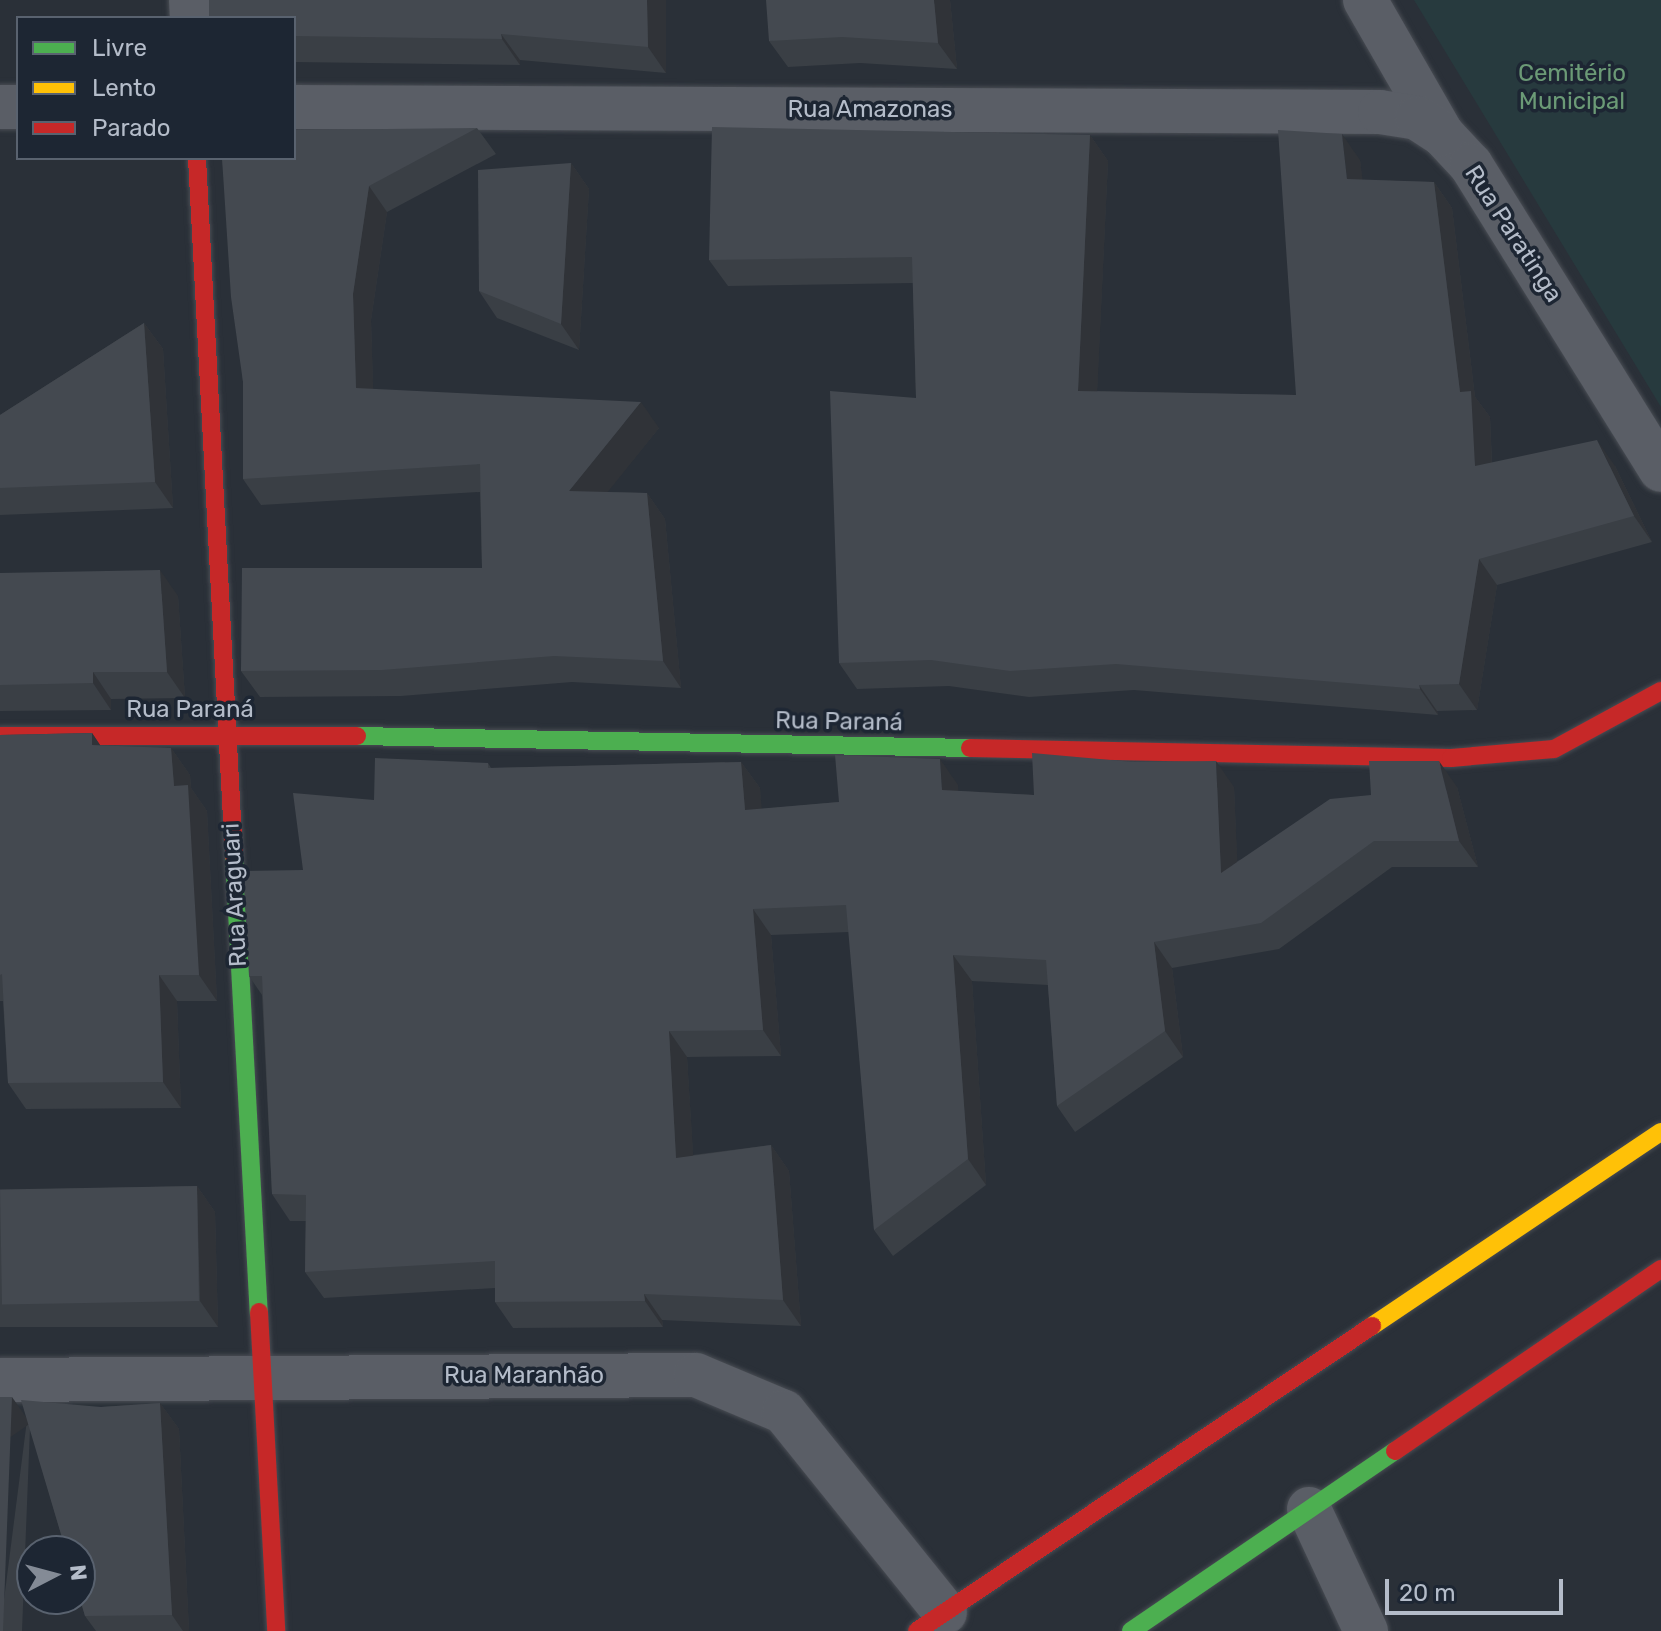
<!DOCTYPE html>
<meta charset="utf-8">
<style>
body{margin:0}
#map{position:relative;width:1661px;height:1631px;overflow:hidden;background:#2a3038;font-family:Rubik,sans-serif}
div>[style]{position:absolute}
.green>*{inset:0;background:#273a3e}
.roads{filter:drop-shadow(0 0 2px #484c53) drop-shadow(0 0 2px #484c53)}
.street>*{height:44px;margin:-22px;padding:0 22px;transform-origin:22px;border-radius:22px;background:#5a5e66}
.fast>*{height:18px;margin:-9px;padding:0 9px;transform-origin:9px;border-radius:9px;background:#4caf50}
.slow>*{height:18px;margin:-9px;padding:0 9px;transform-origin:9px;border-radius:9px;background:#ffc107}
.jam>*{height:18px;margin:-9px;padding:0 9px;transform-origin:9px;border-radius:9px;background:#c62828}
.wall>*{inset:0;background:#3a3f45}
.shaded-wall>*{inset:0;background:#303338;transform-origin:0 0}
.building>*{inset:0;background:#444950;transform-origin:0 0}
span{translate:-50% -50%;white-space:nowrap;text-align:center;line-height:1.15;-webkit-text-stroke:7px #1d2633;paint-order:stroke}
.park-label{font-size:24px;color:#6b9a76}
.street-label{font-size:24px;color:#b4bcc9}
.legend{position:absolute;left:16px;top:16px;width:280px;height:144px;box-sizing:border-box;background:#1d2633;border:2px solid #59626f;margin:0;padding:10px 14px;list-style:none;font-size:24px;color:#b4bcc9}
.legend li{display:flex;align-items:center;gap:16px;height:40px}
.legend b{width:40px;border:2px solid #59626f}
.north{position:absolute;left:16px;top:1535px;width:80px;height:80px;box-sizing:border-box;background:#1d2633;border:2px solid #59626f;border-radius:50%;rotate:84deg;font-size:22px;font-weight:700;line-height:32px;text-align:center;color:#b4bcc9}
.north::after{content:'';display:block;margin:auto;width:28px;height:36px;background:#848b96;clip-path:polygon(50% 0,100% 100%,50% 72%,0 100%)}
.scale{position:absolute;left:1385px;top:1579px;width:178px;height:36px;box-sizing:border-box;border:4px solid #b4bcc9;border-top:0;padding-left:10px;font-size:24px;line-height:28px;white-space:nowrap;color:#b4bcc9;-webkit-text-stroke:6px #1d2633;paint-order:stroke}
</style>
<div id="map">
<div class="green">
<i style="clip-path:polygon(1414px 0,1661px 0,1661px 407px)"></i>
</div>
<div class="roads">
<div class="street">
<i style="left:191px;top:0;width:18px;rotate:87deg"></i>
<i style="left:1365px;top:0;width:155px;rotate:60.1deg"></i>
<i style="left:1442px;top:134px;width:42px;rotate:46.9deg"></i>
<i style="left:1471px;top:165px;width:359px;rotate:58.1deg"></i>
<i style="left:0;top:107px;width:18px"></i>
<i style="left:294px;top:107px;width:1086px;rotate:0.26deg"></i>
<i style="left:1380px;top:112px;width:37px;rotate:9deg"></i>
<i style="left:1417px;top:118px;width:30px;rotate:33deg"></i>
<i style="left:0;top:1380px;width:696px;rotate:-0.41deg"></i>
<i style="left:696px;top:1375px;width:95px;rotate:22.8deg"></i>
<i style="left:784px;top:1412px;width:257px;rotate:51.2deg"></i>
<i style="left:1309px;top:1509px;width:135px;rotate:65deg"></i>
</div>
<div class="fast">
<i style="left:357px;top:736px;width:613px;rotate:1.12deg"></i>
<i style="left:234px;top:856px;width:457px;rotate:86.9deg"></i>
<i style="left:1131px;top:1631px;width:320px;rotate:-34.3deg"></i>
</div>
<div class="slow">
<i style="left:1372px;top:1326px;width:348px;rotate:-33.9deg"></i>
</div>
<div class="jam">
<i style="left:197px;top:158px;width:699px;rotate:86.97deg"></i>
<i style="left:0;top:736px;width:357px"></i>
<i style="left:970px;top:748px;width:481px;rotate:1.2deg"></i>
<i style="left:1451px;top:758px;width:103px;rotate:-5deg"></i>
<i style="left:1554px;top:749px;width:122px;rotate:-28.5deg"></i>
<i style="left:259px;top:1312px;width:319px;rotate:86.9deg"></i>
<i style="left:1395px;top:1451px;width:322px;rotate:-34.4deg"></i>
<i style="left:917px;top:1631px;width:548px;rotate:-33.84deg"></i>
</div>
</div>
<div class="wall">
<i style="clip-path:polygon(666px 0,666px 73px,520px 60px,520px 65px,294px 62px,294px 18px)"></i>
<i style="clip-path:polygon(950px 0,957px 69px,860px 63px,788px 67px,769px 41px)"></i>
<i style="clip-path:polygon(477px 128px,496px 154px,387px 212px,371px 320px,373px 389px,659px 428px,607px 492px,647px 493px,665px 519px,681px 688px,572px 682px,401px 696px,260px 697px,241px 671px,482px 568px,480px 492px,261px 505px,243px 479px,243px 382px,222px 158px)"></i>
<i style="clip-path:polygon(1090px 135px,1108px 161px,1097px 391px,1296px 395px,1360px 160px,1362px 180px,1434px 182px,1452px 208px,1475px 397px,1490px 417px,1492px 463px,1615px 466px,1652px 542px,1497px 585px,1477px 710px,1437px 711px,1438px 715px,1134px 690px,1029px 697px,949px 686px,857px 689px,839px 663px,916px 398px,913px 283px,728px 286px,709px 260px)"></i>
<i style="clip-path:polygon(571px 163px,589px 189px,579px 350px,497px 318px,479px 291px)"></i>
<i style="clip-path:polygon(144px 323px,163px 349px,173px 508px,0 515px,0 415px)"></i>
<i style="clip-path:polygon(0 573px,178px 596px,185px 698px,111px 699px,111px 710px,0 711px)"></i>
<i style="clip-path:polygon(92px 733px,100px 745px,171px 748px,190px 775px,191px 788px,207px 811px,217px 1001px,177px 1001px,181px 1108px,26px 1109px,8px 1083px,3px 1001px,0 1001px,0 735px)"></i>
<i style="clip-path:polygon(741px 762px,760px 788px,761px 809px,839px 802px,958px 785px,958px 791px,1034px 795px,1234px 787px,1237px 861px,1457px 787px,1478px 867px,1392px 867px,1279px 949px,1172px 968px,1183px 1057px,1075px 1132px,1057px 1106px,1048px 985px,972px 981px,986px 1185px,893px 1256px,874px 1230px,849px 932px,771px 935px,781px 1056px,687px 1057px,693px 1155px,771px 1145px,789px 1171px,801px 1326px,662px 1320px,663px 1327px,513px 1328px,495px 1302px,495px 1288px,324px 1298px,305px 1272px,306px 1221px,290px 1221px,272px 1194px,262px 995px,249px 976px,303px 870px,374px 800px,488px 763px,491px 768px)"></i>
<i style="clip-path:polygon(197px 1186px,215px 1212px,218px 1327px,0 1327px,0 1190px)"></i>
<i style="clip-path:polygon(160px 1403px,179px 1429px,189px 1631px,96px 1631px,85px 1616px,30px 1428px,22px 1631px,0 1631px,27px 1420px,101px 1407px)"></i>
</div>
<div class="shaded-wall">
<i style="clip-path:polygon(647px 0,666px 0,666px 73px,648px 47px)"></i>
<i style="clip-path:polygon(934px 0,950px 0,957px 69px,938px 43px)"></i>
<i style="clip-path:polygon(501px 34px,520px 60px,520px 65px,502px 39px)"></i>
<i style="clip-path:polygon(1342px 134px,1360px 160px,1366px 206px,1347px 179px)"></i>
<i style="clip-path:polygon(1090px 135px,1108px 161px,1096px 417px,1078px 391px)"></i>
<i style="clip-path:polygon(571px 163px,589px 189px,579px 350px,561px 324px)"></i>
<i style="clip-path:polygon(1434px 182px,1452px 208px,1475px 397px,1490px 417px,1493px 492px,1475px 466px,1460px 392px)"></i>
<i style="clip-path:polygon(369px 186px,387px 212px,371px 320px,374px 414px,356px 388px,353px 294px)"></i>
<i style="clip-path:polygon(144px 323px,163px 349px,173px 508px,155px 482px)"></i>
<i style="clip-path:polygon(641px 402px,659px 428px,587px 518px,569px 491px)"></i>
<i style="clip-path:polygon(1597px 440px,1615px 466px,1652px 542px,1634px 516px)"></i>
<i style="clip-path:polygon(647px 493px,665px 519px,681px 688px,663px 661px)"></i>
<i style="clip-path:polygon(1479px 559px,1497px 585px,1477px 710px,1459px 684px)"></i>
<i style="clip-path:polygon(160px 570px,178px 596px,185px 698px,167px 672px)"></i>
<i style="clip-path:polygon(93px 672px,111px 699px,111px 710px,93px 683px)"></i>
<i style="clip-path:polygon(1419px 685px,1437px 711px,1438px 715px,1420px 689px)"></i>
<i style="clip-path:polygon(92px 733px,110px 760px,92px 745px)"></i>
<i style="clip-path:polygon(171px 748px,190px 775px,191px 788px,207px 811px,217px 1001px,199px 975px,174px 786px)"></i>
<i style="clip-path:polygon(940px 759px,958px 785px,960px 816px,942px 790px)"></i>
<i style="clip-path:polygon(1216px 761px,1234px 787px,1239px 899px,1221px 873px)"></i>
<i style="clip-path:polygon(1439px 761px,1457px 787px,1478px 867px,1459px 841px)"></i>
<i style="clip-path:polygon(741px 762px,760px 788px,764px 836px,745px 810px)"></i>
<i style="clip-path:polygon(753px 909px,771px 935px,781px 1056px,763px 1030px)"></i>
<i style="clip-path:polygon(1154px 942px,1172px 968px,1183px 1057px,1165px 1031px)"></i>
<i style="clip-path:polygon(953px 955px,972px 981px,986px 1185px,968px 1159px)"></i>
<i style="clip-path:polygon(159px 975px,177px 1001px,181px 1108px,163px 1082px)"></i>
<i style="clip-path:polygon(669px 1031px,687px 1057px,695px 1184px,676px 1158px)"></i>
<i style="clip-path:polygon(771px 1145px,789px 1171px,801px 1326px,783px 1300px)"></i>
<i style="clip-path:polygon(197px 1186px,215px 1212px,218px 1327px,200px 1301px)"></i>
<i style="clip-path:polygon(644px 1294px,662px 1320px,663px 1327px,645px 1301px)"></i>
<i style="left:12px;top:1397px;width:32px;height:234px;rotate:55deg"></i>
<i style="clip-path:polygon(160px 1403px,179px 1429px,189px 1631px,183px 1631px,172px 1615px)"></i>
</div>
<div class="building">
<i style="clip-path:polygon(209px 0,647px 0,648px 47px,501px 34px,502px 39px,294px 36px,294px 18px,209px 18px)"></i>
<i style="clip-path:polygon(766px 0,934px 0,938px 43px,842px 37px,769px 41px)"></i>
<i style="clip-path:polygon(712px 127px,1090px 135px,1078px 391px,1296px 395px,1278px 130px,1342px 134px,1347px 179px,1434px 182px,1460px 392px,1471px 391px,1475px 466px,1597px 440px,1634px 516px,1479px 559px,1459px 684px,1419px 685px,1420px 689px,1116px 664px,1010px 671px,931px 660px,839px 663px,830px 391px,916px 398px,912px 257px,709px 260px)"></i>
<i style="clip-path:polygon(477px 128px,369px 186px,353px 294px,356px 388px,641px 402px,569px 491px,647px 493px,663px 661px,554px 656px,382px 670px,241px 671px,242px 568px,482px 568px,480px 464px,243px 479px,243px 382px,231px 297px,222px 158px,294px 158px,294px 130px)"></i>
<i style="clip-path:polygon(571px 163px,561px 324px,479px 291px,478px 170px)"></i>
<i style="clip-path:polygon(144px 323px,155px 482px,0 488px,0 415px)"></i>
<i style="clip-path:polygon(160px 570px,167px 672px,93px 672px,93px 683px,0 685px,0 573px)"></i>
<i style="clip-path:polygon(92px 733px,92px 745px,171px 748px,174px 786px,188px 785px,199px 975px,159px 975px,163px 1082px,8px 1083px,2px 974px,0 975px,0 735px)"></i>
<i style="clip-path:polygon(1032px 753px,1133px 762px,1216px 761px,1221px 873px,1330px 799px,1371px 795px,1369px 761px,1439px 761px,1459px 841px,1374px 841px,1261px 923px,1154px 942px,1165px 1031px,1057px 1106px,1046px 960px,953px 955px,968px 1159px,874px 1230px,846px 905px,753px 909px,763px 1030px,669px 1031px,676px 1158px,771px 1145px,783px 1300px,644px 1294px,645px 1301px,495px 1302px,495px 1261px,305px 1272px,306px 1195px,272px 1194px,262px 976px,249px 976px,243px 871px,303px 870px,293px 793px,374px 800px,375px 758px,488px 763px,488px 768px,741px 762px,745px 810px,839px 802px,835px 755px,940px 759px,942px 790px,1034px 795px)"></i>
<i style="left:197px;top:1186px;width:115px;height:197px;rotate:89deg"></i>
<i style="clip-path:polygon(0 1397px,12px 1397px,3px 1631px,0 1631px)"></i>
<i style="clip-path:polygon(21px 1400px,101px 1407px,160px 1403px,172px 1615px,85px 1616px,80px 1599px,80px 1551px,66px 1551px)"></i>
</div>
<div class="park-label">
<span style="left:1572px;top:88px">Cemitério<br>Municipal</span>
</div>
<div class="street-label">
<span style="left:870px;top:110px">Rua Amazonas</span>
<span style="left:1513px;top:234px;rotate:57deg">Rua Paratinga</span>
<span style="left:190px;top:710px">Rua Paraná</span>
<span style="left:839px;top:722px;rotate:1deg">Rua Paraná</span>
<span style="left:235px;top:895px;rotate:-93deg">Rua Araguari</span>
<span style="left:524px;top:1376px">Rua Maranhão</span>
</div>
<ul class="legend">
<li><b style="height:10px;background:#4caf50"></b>Livre</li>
<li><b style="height:10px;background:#ffc107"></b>Lento</li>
<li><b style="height:10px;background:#c62828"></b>Parado</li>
</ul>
<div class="north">N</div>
<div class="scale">20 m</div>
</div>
